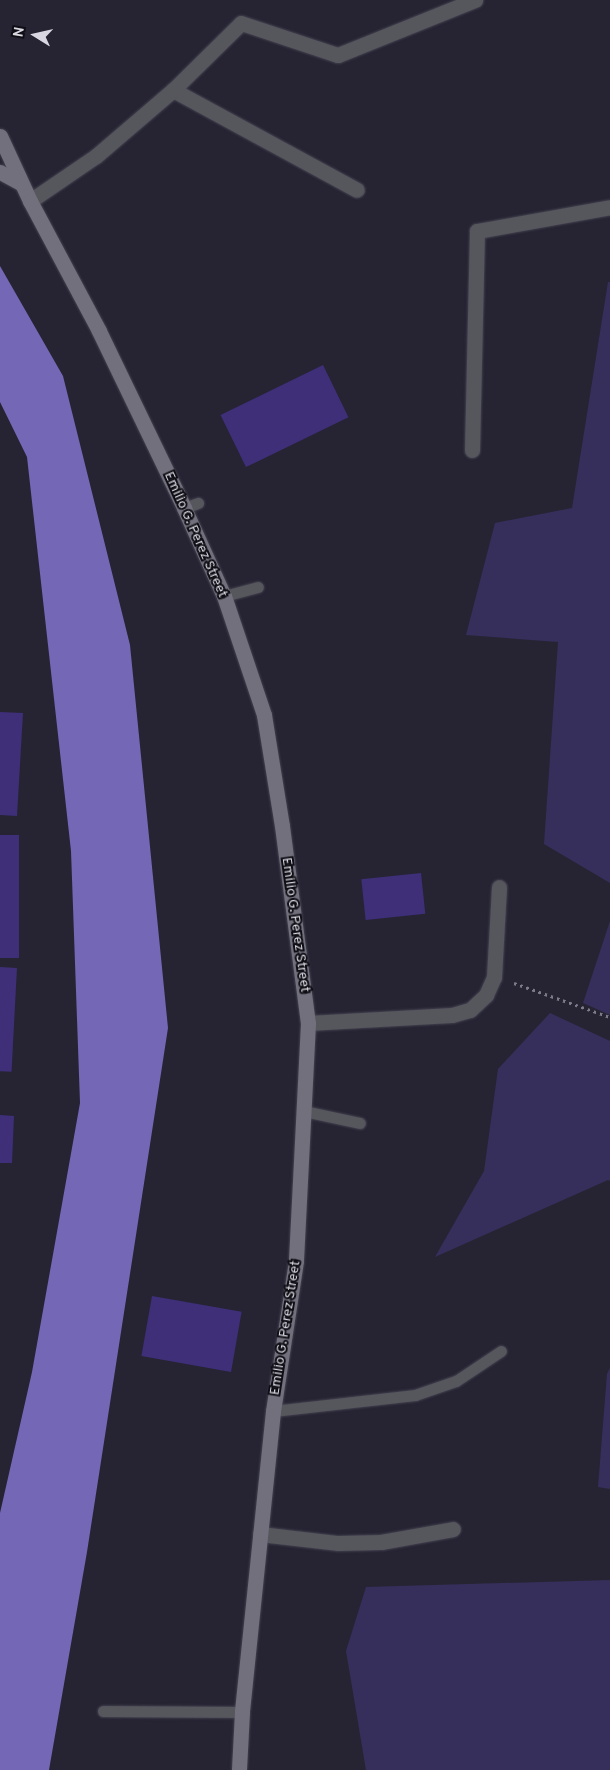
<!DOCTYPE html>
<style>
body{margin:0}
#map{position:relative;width:610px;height:1770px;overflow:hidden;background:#262433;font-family:Overpass,sans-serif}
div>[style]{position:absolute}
.green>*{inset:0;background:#362f5b}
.water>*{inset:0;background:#7467b6}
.building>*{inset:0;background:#3f2f79;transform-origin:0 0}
.path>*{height:3px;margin-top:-1.5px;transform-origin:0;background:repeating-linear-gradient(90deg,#7d7b88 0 2.5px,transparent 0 6.5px)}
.roads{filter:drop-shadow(0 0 1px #43414f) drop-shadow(0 0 1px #43414f)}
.lane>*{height:11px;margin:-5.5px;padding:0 5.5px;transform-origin:5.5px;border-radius:5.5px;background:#56565d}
.street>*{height:15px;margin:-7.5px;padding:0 7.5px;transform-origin:7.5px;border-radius:7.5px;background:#56565d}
.secondary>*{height:15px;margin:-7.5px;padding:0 7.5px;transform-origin:7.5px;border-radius:7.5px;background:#71707c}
span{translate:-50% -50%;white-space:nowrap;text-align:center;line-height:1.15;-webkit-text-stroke:4px #0f0e15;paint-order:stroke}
.street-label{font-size:14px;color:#d9d8e2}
.north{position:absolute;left:10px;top:10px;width:50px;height:50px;-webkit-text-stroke:4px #0f0e15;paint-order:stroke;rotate:280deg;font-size:14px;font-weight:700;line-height:20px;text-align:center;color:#d9d8e2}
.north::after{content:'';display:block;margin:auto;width:18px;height:22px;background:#d9d8e2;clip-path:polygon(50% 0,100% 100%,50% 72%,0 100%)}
</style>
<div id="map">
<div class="green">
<i style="clip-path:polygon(608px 282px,610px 282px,610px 883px,544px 844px,558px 642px,466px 635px,495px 523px,572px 508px)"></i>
<i style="clip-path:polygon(610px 921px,610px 1015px,583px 1003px)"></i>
<i style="clip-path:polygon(550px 1013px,610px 1041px,610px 1181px,608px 1180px,435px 1257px,484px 1171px,498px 1069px)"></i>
<i style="clip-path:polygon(610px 1368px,610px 1489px,598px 1487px,607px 1374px)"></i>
<i style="clip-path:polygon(610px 1580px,610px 1770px,366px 1770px,346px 1651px,366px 1587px)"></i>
</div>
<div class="water">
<i style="clip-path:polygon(0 266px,63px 376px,130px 645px,168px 1028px,87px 1552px,49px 1770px,0 1770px,0 1513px,32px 1372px,80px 1103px,71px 851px,27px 457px,0 402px)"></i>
</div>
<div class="building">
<i style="left:323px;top:365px;width:58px;height:114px;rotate:64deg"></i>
<i style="clip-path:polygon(0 712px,23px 713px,17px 816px,0 815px)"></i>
<i style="left:0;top:835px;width:19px;height:123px"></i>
<i style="left:421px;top:873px;width:41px;height:60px;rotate:84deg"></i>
<i style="left:0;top:967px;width:17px;height:104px;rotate:3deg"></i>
<i style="clip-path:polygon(0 1115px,14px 1116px,12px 1163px,0 1163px)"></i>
<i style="left:152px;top:1296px;width:91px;height:61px;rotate:10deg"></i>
</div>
<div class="path">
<i style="left:514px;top:983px;width:102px;rotate:19.5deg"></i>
</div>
<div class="roads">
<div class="lane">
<i style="left:184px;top:508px;width:15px;rotate:-20deg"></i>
<i style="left:224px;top:596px;width:35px;rotate:-15deg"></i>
<i style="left:304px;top:1111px;width:57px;rotate:12.1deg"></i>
<i style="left:273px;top:1411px;width:143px;rotate:-6.4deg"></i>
<i style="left:415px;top:1395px;width:43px;rotate:-18.9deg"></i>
<i style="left:456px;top:1381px;width:54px;rotate:-33.7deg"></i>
<i style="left:103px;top:1711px;width:139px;rotate:0.4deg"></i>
</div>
<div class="street">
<i style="left:173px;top:90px;width:209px;rotate:28.5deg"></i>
<i style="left:30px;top:201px;width:80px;rotate:-34.3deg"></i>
<i style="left:96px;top:156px;width:101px;rotate:-40.6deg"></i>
<i style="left:173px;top:90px;width:95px;rotate:-44.6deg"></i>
<i style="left:241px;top:23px;width:102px;rotate:18.3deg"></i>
<i style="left:338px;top:55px;width:148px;rotate:-21.9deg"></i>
<i style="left:472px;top:450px;width:219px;rotate:-88.7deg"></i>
<i style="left:477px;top:231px;width:135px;rotate:-10.2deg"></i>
<i style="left:308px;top:1023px;width:144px;rotate:-3.2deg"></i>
<i style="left:452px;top:1015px;width:19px;rotate:-16deg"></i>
<i style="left:470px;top:1010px;width:22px;rotate:-43deg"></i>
<i style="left:486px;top:995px;width:20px;rotate:-66deg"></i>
<i style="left:494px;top:977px;width:90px;rotate:-86.8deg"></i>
<i style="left:260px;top:1534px;width:79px;rotate:6.6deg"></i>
<i style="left:338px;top:1543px;width:43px;rotate:-1.3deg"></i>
<i style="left:381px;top:1542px;width:73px;rotate:-10.2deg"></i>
</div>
<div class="secondary">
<i style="left:0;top:136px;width:72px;rotate:65.2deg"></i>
<i style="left:30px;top:201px;width:147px;rotate:62deg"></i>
<i style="left:99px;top:331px;width:196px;rotate:64.3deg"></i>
<i style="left:184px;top:508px;width:97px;rotate:65.6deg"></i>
<i style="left:224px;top:596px;width:126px;rotate:71.4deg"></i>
<i style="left:264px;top:715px;width:112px;rotate:80.8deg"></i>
<i style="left:282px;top:826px;width:199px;rotate:82.5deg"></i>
<i style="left:308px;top:1023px;width:238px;rotate:92.9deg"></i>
<i style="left:296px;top:1261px;width:152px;rotate:98.7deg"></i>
<i style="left:273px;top:1411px;width:303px;rotate:95.9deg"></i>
<i style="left:242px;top:1712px;width:58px;rotate:93deg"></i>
<i style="left:0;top:172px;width:24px;rotate:28deg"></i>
</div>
</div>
<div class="street-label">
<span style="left:195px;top:535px;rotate:66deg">Emilio G. Perez Street</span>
<span style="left:295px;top:925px;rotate:82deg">Emilio G. Perez Street</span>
<span style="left:286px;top:1328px;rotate:-81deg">Emilio G. Perez Street</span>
</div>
<div class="north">N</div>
</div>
